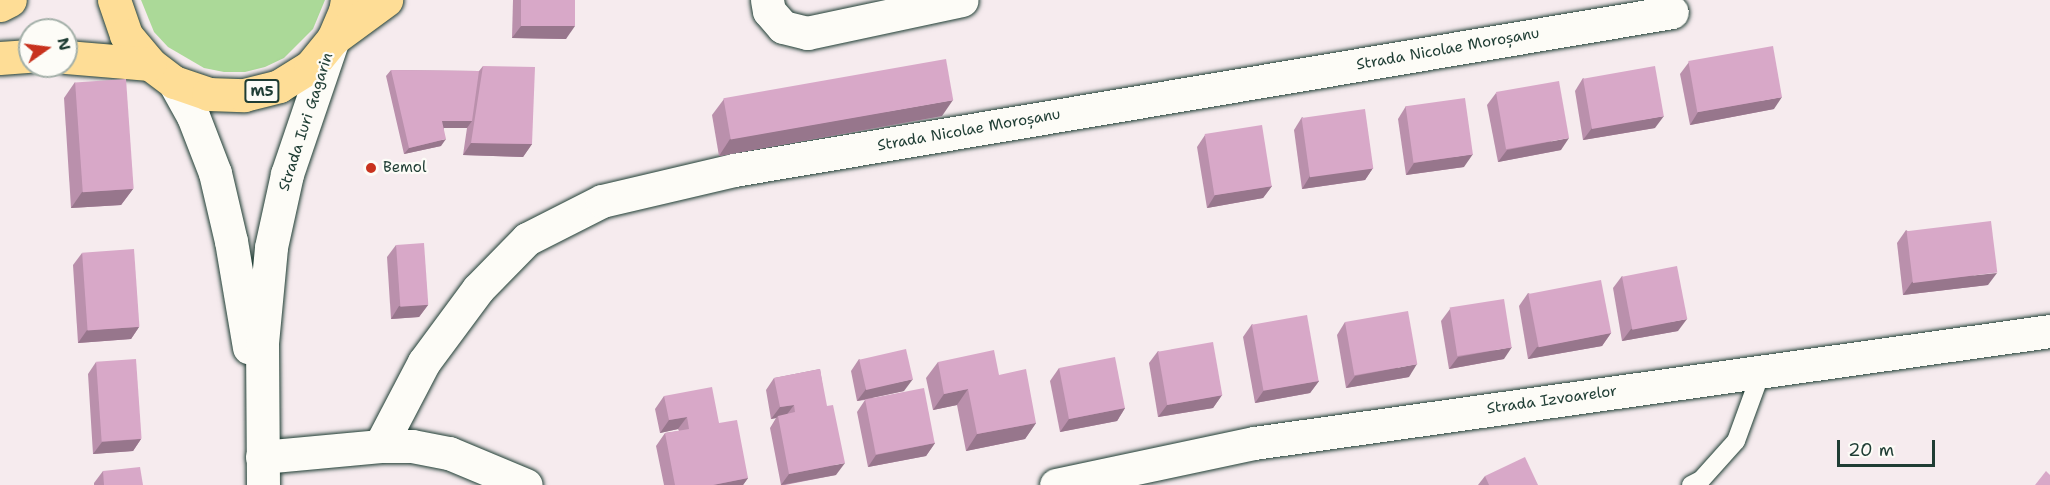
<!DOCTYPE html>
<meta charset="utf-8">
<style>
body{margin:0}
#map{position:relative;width:2050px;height:485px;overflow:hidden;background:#f6ebee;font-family:"Shantell Sans",sans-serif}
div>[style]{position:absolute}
.green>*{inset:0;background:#abd998}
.roads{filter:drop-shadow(0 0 2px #1f3d34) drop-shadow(0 0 2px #1f3d34)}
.lane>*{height:18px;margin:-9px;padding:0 9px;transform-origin:9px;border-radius:9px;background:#fdfcf7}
.street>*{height:33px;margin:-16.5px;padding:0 16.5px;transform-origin:16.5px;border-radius:16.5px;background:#fdfcf7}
.secondary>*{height:33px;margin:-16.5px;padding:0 16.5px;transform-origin:16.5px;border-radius:16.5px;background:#fdfcf7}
.highway>*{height:33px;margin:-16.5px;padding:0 16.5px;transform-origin:16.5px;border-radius:16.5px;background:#fedd96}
.wall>*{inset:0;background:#ba90ac}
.shaded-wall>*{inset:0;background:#97768c}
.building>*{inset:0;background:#d8a8c8;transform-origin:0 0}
.dots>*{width:16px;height:16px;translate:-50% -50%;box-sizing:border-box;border:3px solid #fdfcf7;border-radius:50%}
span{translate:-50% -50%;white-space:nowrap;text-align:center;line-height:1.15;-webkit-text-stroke:4.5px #fdfcf7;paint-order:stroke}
.shield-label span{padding:2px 4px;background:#fdfcf7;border:2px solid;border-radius:4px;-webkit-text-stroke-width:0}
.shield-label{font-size:14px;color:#1f3d34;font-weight:700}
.street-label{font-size:15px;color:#1f3d34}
.poi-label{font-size:15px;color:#1f3d34}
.left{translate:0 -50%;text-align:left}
.north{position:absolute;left:18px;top:18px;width:60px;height:60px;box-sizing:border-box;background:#fdfcf7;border:2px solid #a4b0a9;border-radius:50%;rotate:76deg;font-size:16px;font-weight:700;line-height:24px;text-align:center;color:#1f3d34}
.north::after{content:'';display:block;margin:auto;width:21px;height:27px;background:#c8321e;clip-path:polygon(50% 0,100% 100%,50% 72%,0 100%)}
.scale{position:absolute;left:1837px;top:440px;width:98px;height:27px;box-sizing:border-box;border:3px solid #1f3d34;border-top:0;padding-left:8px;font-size:18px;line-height:21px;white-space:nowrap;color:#1f3d34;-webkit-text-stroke:4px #fdfcf7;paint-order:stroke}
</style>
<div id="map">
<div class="green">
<i style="clip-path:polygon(141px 0,325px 0,313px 29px,284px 58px,265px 67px,245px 72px,224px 72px,204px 68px,168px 47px,154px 32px)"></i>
</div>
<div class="roads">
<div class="lane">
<i style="left:1691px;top:485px;width:11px;rotate:-27deg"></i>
<i style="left:1701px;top:480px;width:52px;rotate:-48.1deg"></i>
<i style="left:1736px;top:441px;width:76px;rotate:-69.9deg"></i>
</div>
<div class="street">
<i style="left:767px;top:0;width:11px;rotate:80deg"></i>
<i style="left:769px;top:11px;width:21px;rotate:49deg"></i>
<i style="left:783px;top:27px;width:25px;rotate:14deg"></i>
<i style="left:807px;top:33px;width:158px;rotate:-12deg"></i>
<i style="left:380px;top:446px;width:95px;rotate:-62.4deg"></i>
<i style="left:424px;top:362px;width:91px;rotate:-53.5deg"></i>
<i style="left:478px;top:289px;width:70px;rotate:-45.6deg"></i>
<i style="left:527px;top:239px;width:84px;rotate:-26.9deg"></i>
<i style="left:602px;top:201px;width:136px;rotate:-13.2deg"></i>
<i style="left:734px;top:170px;width:951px;rotate:-9.56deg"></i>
<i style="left:262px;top:457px;width:119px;rotate:-5.3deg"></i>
<i style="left:380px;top:446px;width:32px"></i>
<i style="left:412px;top:446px;width:38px;rotate:11deg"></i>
<i style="left:449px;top:453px;width:83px;rotate:22.6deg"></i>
<i style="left:1056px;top:485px;width:202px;rotate:-12deg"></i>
<i style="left:1254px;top:443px;width:804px;rotate:-8.01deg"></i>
</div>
<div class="secondary">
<i style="left:174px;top:82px;width:39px;rotate:61deg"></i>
<i style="left:193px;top:116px;width:61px;rotate:68.9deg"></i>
<i style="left:215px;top:173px;width:70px;rotate:76.8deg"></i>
<i style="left:231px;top:241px;width:108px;rotate:80.4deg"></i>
<i style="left:263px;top:485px;width:142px;rotate:-90.4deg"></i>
<i style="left:262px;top:343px;width:96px;rotate:-84.6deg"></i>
<i style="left:271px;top:247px;width:75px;rotate:-77.6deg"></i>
<i style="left:287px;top:174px;width:143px;rotate:-71.2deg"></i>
</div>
<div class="highway">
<i style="left:114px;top:0;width:37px;rotate:71deg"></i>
<i style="left:126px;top:35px;width:38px;rotate:50deg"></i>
<i style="left:150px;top:64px;width:30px;rotate:37deg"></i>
<i style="left:174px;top:82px;width:36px;rotate:19deg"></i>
<i style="left:208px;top:94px;width:36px;rotate:2deg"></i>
<i style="left:244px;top:95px;width:36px;rotate:-14deg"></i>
<i style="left:279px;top:86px;width:36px;rotate:-32deg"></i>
<i style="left:310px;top:67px;width:36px;rotate:-51deg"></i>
<i style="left:333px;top:39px;width:30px;rotate:-67deg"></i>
<i style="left:345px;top:11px;width:11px;rotate:-80deg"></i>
<i style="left:0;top:5px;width:11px;rotate:-27deg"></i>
<i style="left:333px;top:39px;width:66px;rotate:-36.3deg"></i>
<i style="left:66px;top:57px;width:84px;rotate:4.8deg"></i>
<i style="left:0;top:58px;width:30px;rotate:-4deg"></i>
</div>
</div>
<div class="wall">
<i style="clip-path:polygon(513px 0,575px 0,566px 39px,512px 38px)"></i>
<i style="clip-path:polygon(1689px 62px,1774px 109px,1690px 125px,1680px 74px)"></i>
<i style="clip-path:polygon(483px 66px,532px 144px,523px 157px,463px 155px,467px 128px,444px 128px,441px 146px,404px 154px,386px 76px,391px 70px,479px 71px)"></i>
<i style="clip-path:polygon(1583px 78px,1655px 128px,1583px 140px,1575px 91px)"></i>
<i style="clip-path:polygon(75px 82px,133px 189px,121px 205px,71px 208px,64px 98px)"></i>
<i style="clip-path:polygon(1496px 93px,1561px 150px,1498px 162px,1487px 105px)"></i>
<i style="clip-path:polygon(724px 99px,942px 116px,719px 156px,712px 115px)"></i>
<i style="clip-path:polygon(1406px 106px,1464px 167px,1406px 175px,1398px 119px)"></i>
<i style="clip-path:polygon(1302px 117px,1373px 168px,1365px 180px,1302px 189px,1294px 130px)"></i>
<i style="clip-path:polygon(1205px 135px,1272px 186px,1263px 198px,1207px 208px,1197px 147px)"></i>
<i style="clip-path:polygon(1906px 230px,1988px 285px,1903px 295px,1897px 243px)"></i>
<i style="clip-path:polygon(396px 245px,428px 305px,419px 317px,391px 319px,387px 257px)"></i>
<i style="clip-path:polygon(82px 253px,139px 327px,131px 339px,78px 343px,73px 265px)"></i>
<i style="clip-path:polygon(1622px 276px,1678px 331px,1622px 341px,1613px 288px)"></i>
<i style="clip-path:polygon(1528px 293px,1611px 333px,1602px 346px,1528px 359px,1519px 306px)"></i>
<i style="clip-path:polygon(1450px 309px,1504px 359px,1449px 369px,1441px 321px)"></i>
<i style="clip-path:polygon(1345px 322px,1409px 377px,1346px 388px,1337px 335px)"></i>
<i style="clip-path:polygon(1252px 324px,1319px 381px,1310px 393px,1255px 403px,1243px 337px)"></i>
<i style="clip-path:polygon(1158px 351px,1222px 395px,1213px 408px,1158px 417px,1149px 363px)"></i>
<i style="clip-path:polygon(859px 359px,904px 391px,872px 398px,935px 443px,926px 456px,868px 467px,857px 412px,865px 400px,857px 401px,851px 371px)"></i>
<i style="clip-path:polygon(96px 362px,141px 439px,133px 451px,93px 454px,88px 374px)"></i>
<i style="clip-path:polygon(938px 362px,999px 375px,1036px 423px,1025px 439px,966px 451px,957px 405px,933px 410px,926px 378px)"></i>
<i style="clip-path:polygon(1059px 368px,1125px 408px,1117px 421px,1060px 432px,1050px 381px)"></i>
<i style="clip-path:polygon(820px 369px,836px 475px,785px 485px,781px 485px,770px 428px,776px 418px,771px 419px,766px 390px,774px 378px)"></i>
<i style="clip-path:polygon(664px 396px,719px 423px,748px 478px,743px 485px,664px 485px,656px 446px,665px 433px,679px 431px,678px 429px,660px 433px,655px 409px)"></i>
<i style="clip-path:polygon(103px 471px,143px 485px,94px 485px,94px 483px)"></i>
<i style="clip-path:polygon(1485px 476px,1538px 485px,1478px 485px)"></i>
</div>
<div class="shaded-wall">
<i style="clip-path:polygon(521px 26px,575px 26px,566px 39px,512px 38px)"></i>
<i style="clip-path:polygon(1782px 97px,1774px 109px,1690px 125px,1698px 112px)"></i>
<i style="clip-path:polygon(953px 100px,942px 116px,719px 156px,730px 139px)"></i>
<i style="clip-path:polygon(1664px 116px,1655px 128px,1583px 140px,1592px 128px)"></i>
<i style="clip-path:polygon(442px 121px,472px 121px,467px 128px,438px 128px)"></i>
<i style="clip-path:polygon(1569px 138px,1561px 150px,1498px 162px,1507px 150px)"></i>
<i style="clip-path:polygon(446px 139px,441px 146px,404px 154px,409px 148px)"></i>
<i style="clip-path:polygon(471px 143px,532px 144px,523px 157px,463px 155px)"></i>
<i style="clip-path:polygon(1473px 154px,1464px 167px,1406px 175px,1414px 163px)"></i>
<i style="clip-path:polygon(1373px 168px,1365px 180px,1302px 189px,1310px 176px)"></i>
<i style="clip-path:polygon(1272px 186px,1263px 198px,1207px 208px,1215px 195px)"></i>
<i style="clip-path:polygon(133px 189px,121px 205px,71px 208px,82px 192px)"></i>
<i style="clip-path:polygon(1997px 273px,1988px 285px,1903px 295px,1912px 282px)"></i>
<i style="clip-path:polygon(428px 305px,419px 317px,391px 319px,399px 306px)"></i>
<i style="clip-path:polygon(1687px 319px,1678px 331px,1622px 341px,1631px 329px)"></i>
<i style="clip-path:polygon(139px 327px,131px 339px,78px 343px,87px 330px)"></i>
<i style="clip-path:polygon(1611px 333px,1602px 346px,1528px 359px,1537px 347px)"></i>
<i style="clip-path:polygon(1512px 347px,1504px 359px,1449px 369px,1458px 357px)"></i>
<i style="clip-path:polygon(1417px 364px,1409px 377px,1346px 388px,1355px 376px)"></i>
<i style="clip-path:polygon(913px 379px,904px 391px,857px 401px,866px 389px)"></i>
<i style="clip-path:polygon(1319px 381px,1310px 393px,1255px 403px,1264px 390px)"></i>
<i style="clip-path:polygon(968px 389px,957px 405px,933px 410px,944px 394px)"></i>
<i style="clip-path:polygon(1222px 395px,1213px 408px,1158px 417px,1167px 405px)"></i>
<i style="clip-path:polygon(794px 405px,785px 417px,778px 416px,776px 418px,771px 419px,780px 407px)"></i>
<i style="clip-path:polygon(1125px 408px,1117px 421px,1060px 432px,1069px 419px)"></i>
<i style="clip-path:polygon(687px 417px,678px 429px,660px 433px,669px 420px)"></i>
<i style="clip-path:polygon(1036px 423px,1025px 439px,966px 451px,977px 434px)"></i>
<i style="clip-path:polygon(141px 439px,133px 451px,93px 454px,102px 442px)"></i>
<i style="clip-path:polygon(935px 443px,926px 456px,868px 467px,876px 455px)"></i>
<i style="clip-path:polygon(845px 463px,836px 475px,781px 485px,789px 474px)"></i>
<i style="clip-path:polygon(748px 478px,743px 485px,713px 485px)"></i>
</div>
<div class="building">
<i style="left:521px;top:0;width:54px;height:26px"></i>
<i style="left:1773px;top:46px;width:52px;height:86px;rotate:80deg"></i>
<i style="left:946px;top:59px;width:42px;height:226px;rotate:80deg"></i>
<i style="clip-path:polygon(483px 66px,535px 67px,532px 144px,471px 143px)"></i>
<i style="left:1655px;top:66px;width:51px;height:73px;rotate:80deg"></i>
<i style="clip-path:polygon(391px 70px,479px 71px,472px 121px,442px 121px,446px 139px,409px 148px)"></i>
<i style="left:126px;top:79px;width:110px;height:51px;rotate:86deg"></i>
<i style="left:1559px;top:81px;width:58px;height:64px;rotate:80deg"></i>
<i style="left:1465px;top:98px;width:57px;height:60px;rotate:82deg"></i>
<i style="left:1365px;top:109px;width:60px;height:64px;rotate:82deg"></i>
<i style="left:1262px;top:125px;width:62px;height:58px;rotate:81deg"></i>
<i style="left:1991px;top:221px;width:52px;height:85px;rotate:83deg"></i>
<i style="left:424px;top:243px;width:62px;height:28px;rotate:86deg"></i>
<i style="left:134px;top:249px;width:78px;height:52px;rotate:86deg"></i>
<i style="left:1677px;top:266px;width:54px;height:56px;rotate:79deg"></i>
<i style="left:1601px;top:280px;width:54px;height:74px;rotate:79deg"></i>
<i style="left:1504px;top:299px;width:49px;height:55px;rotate:81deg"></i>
<i style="left:1408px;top:311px;width:54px;height:64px;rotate:80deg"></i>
<i style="left:1307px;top:315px;width:67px;height:56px;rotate:80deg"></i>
<i style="left:1213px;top:342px;width:54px;height:56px;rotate:80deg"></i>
<i style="left:906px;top:349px;width:31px;height:48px;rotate:77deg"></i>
<i style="clip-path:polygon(994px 350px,999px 375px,1026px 369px,1036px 423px,977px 434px,968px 389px,944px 394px,938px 362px)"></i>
<i style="left:1115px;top:357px;width:52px;height:57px;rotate:79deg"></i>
<i style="left:136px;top:359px;width:80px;height:40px;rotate:86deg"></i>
<i style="clip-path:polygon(820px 369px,827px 406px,833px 405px,845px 463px,789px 474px,778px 416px,795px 412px,794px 405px,780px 407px,774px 378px)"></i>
<i style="clip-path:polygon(712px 387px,719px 423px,737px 420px,748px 478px,713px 485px,675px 485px,665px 433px,689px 429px,687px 417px,669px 420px,664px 396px)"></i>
<i style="left:924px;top:388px;width:56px;height:60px;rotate:79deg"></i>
<i style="clip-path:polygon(1525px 457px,1538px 485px,1489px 485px,1485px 476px)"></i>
<i style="clip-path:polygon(140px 467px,143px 485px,104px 485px,103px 471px)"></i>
<i style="clip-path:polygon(2046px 471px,2050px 475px,2050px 485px,2035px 485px)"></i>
</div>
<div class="dots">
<i style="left:371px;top:168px;background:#c8321e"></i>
</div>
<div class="shield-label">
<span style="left:262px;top:91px">M5</span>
</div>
<div class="street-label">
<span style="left:1448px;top:49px;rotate:-10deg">Strada Nicolae Moroșanu</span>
<span style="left:306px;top:122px;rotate:-72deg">Strada Iuri Gagarin</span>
<span style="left:969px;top:130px;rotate:-10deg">Strada Nicolae Moroșanu</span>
<span style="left:1552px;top:400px;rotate:-8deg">Strada Izvoarelor</span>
</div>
<div class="poi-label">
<span class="left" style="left:383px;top:168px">Bemol</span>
</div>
<div class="north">N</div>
<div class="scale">20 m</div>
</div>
